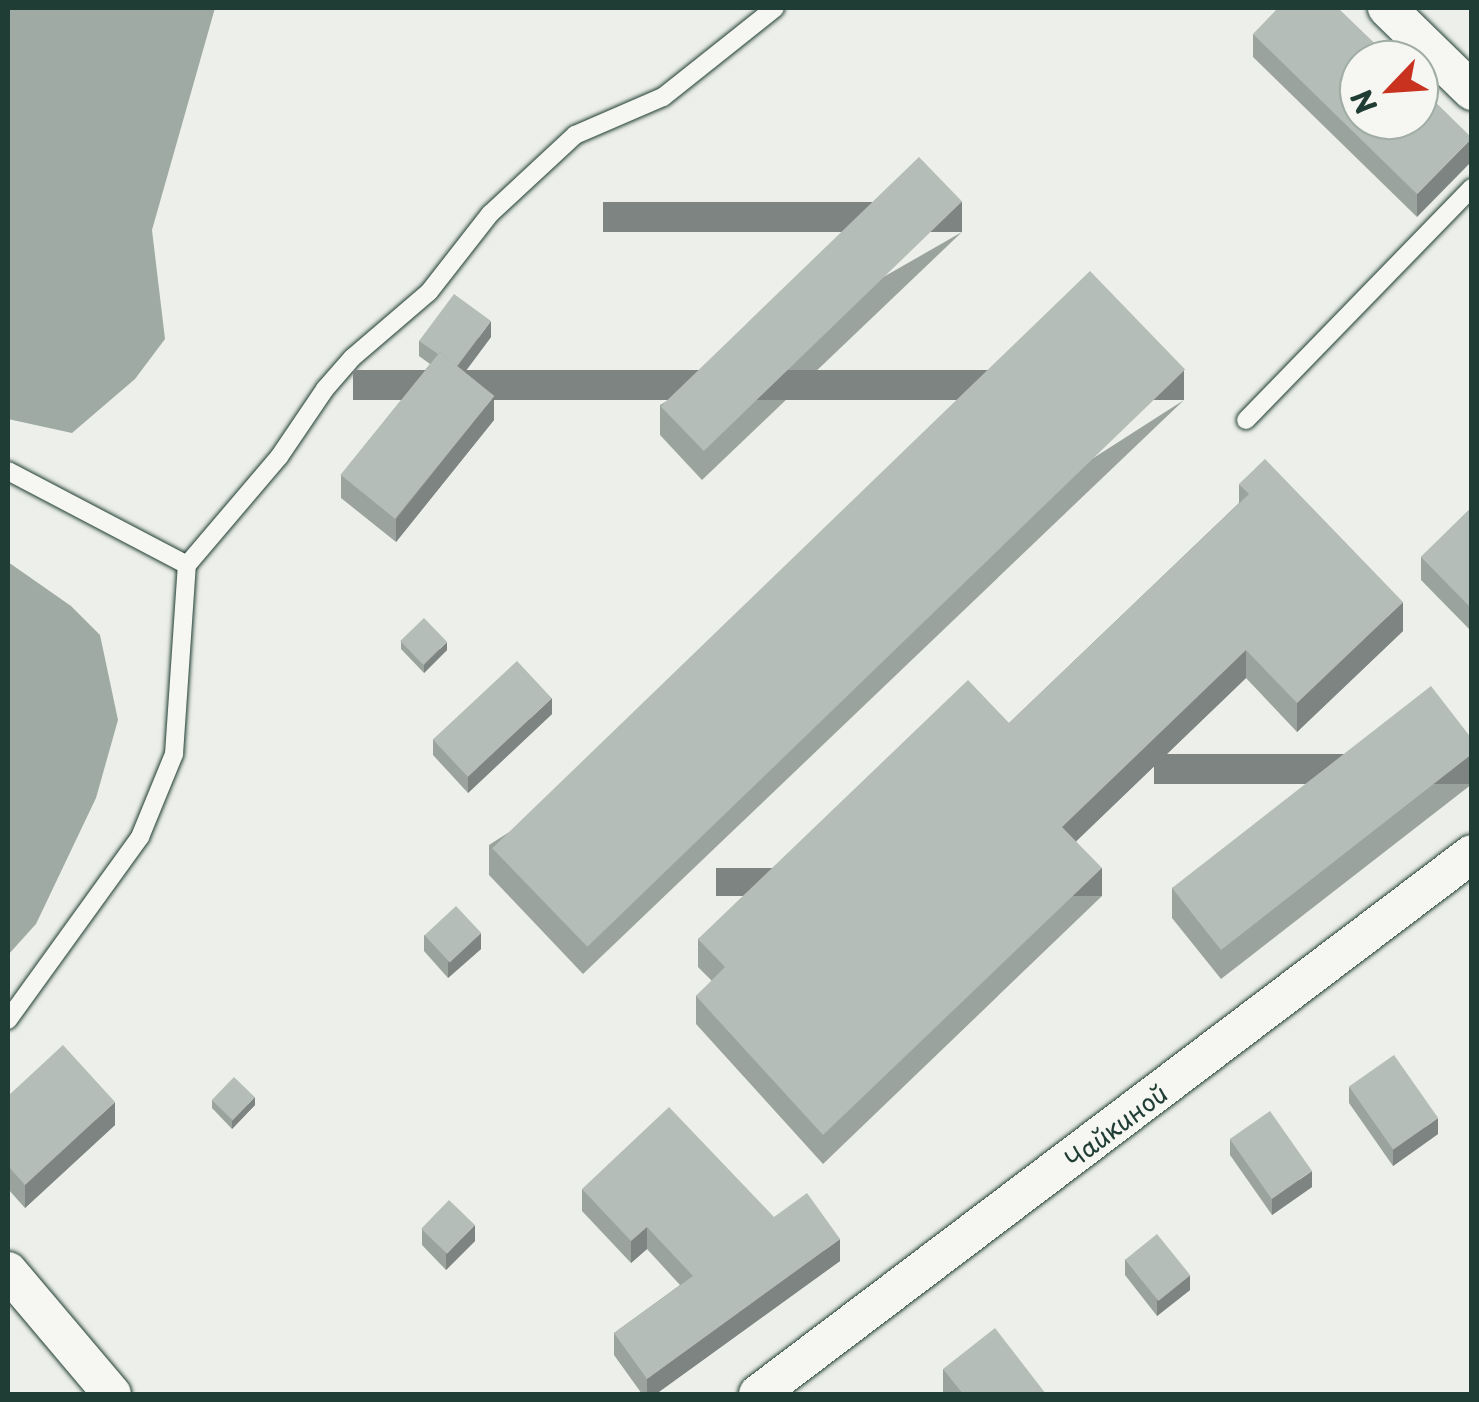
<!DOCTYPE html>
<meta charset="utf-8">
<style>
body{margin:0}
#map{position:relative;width:1479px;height:1402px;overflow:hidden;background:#edefea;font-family:"Playpen Sans",sans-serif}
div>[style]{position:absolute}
.water>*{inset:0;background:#9faaa4}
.roads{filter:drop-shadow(0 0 2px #1f3d34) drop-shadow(0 0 2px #1f3d34)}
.lane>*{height:18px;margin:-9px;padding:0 9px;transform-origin:9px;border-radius:9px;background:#f6f6f2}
.street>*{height:38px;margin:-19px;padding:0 19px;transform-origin:19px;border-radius:19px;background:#f6f6f2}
.wall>*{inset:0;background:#9ba39e}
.shaded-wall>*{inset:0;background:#7e8481;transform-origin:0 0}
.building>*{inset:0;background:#b4bdb8;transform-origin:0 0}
span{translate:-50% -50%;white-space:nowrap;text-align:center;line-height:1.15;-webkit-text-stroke:8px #f6f6f2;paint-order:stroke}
.street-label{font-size:25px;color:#1f3d34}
.frame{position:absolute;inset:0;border:10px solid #1f3d34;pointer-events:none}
.north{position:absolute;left:1339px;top:40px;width:100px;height:100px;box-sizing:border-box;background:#f6f6f2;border:2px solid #a0aca6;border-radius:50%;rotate:245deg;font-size:28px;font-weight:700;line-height:40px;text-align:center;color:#1f3d34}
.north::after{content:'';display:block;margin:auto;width:35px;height:45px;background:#c8321e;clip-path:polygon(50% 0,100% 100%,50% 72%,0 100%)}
</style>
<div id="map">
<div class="water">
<i style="clip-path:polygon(8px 8px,215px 8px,152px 230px,165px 339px,135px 379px,72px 433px,8px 419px)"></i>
<i style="clip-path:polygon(8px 562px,71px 606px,100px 635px,118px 720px,96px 798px,36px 924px,8px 955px)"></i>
</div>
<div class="roads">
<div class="lane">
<i style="left:1246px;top:420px;width:324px;rotate:-45.8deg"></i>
<i style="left:8px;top:471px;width:202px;rotate:27.7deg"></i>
<i style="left:8px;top:1020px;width:226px;rotate:-54.2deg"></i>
<i style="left:140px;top:837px;width:90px;rotate:-67.7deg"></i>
<i style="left:174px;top:754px;width:189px;rotate:-86.1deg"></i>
<i style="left:187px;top:565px;width:142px;rotate:-49.6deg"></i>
<i style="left:279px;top:457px;width:82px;rotate:-55.9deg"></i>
<i style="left:325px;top:389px;width:41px;rotate:-48.9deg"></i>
<i style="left:352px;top:358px;width:101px;rotate:-40.6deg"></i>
<i style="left:429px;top:292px;width:99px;rotate:-52deg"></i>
<i style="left:490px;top:214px;width:116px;rotate:-42.9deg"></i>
<i style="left:575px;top:135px;width:96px;rotate:-23.4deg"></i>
<i style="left:663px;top:97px;width:143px;rotate:-38.5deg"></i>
</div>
<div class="street">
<i style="left:1387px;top:8px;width:119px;rotate:44.3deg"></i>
<i style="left:8px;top:1271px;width:161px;rotate:49.8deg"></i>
<i style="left:758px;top:1394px;width:895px;rotate:-37.1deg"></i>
</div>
</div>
<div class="wall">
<i style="clip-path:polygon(1253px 34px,1419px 120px,1417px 217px,1253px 57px)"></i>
<i style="clip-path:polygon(962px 232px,702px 480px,660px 435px,660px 405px)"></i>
<i style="clip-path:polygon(491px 337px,465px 372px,494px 420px,396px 542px,341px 498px,341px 475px,430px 364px,419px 356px,419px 341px)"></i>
<i style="clip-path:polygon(1184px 400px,583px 974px,489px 875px,489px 845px)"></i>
<i style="clip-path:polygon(1239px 484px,1403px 631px,1297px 732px,1246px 678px,1076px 841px,1102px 896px,823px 1164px,696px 1024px,696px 996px,712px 981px,698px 967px,698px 939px,1009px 723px,1239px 503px)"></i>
<i style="clip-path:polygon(1472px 507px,1472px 632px,1421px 580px,1421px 557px)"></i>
<i style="clip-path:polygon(401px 641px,447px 650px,424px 673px,401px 649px)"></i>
<i style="clip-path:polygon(552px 714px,468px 793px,433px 755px,433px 739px)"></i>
<i style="clip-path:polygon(1472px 739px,1472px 784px,1221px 979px,1172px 918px,1172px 888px)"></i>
<i style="clip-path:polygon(424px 935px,481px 949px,448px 978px,424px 951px)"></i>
<i style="clip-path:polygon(1349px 1087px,1438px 1134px,1393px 1166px,1349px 1103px)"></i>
<i style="clip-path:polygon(8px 1096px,115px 1125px,25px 1208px,8px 1189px)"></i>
<i style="clip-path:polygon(212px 1100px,255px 1105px,232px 1129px,212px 1108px)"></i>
<i style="clip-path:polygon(1230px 1139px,1312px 1187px,1272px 1215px,1230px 1155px)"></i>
<i style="clip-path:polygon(582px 1189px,774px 1217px,840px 1261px,656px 1394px,642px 1394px,614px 1355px,614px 1333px,680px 1285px,647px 1249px,631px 1263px,582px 1211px)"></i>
<i style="clip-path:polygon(422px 1229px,475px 1241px,446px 1270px,422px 1245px)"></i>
<i style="clip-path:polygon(1125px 1259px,1190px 1290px,1157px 1316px,1125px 1275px)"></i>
<i style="clip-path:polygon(943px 1369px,1046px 1394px,945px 1394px,943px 1392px)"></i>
</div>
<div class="shaded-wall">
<i style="clip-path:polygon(1472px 138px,1472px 161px,1417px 217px,1417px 194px)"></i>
<i style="left:962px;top:202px;width:30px;height:359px;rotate:90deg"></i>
<i style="clip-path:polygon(491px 321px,491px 337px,456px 384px,456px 368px)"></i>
<i style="left:1184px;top:370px;width:30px;height:831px;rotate:90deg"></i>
<i style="clip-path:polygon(494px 396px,494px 420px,396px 542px,396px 519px)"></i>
<i style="clip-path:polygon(1403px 602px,1403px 631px,1297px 732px,1297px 703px)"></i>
<i style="clip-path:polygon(447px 642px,447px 650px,424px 673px,424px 665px)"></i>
<i style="clip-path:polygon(1246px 650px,1246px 678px,1062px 855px,1062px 827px)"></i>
<i style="clip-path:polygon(552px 698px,552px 714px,468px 793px,468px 777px)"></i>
<i style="left:1472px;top:754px;width:30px;height:318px;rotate:90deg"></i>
<i style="left:1102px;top:868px;width:28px;height:386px;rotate:90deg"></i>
<i style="clip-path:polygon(481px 933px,481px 949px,448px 978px,448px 962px)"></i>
<i style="clip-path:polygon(255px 1097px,255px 1105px,232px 1129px,232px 1121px)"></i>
<i style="clip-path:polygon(115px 1102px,115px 1125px,25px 1208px,25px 1185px)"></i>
<i style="clip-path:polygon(1438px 1118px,1438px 1134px,1393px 1166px,1393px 1150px)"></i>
<i style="clip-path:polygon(1312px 1171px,1312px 1187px,1272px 1215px,1272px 1199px)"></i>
<i style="clip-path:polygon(475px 1225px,475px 1241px,446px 1270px,446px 1254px)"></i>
<i style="clip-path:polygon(647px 1227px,647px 1249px,631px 1263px,631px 1241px)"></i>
<i style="clip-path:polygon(840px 1239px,840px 1261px,656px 1394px,647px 1394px,647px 1379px)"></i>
<i style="clip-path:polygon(1190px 1275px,1190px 1290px,1157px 1316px,1157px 1300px)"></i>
</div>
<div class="building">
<i style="clip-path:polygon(1278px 8px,1338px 8px,1392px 60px,1359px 60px,1359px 120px,1419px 120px,1419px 86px,1472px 138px,1417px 194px,1253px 34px)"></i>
<i style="left:919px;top:157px;width:62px;height:359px;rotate:46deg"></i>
<i style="left:1090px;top:271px;width:137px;height:831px;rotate:46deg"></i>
<i style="clip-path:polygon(454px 294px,491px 321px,457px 366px,440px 352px,438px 354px,419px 341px)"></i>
<i style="left:440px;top:352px;width:70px;height:158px;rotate:39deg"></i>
<i style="clip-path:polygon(1265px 459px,1403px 602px,1297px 703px,1246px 650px,1062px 827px,1102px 868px,823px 1135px,696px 996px,725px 967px,698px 939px,968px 680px,1009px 723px,1249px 494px,1239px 484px)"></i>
<i style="clip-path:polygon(1472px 507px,1472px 609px,1421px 557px)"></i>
<i style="left:424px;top:618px;width:33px;height:33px;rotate:46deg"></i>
<i style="left:517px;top:661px;width:51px;height:115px;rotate:47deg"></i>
<i style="clip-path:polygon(1431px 686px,1472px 739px,1472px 754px,1221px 950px,1172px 888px)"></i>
<i style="left:456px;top:906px;width:37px;height:43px;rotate:47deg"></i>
<i style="clip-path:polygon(63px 1045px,115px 1102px,25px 1185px,8px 1166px,8px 1096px)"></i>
<i style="left:1394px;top:1055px;width:77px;height:55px;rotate:55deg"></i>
<i style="left:234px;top:1077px;width:29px;height:32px;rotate:44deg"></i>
<i style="clip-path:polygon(669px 1107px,774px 1217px,807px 1193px,840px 1239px,647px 1379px,614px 1333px,693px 1276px,647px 1227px,631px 1241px,582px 1189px)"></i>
<i style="left:1270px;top:1111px;width:73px;height:49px;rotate:55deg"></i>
<i style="left:449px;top:1200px;width:36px;height:40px;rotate:44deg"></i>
<i style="left:1157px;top:1234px;width:53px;height:41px;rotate:51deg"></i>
<i style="clip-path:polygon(995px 1328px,1046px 1394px,963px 1394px,943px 1369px)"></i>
</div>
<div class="street-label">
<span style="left:1116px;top:1126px;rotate:-37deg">Чайкиной</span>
</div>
<div class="frame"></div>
<div class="north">N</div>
</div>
